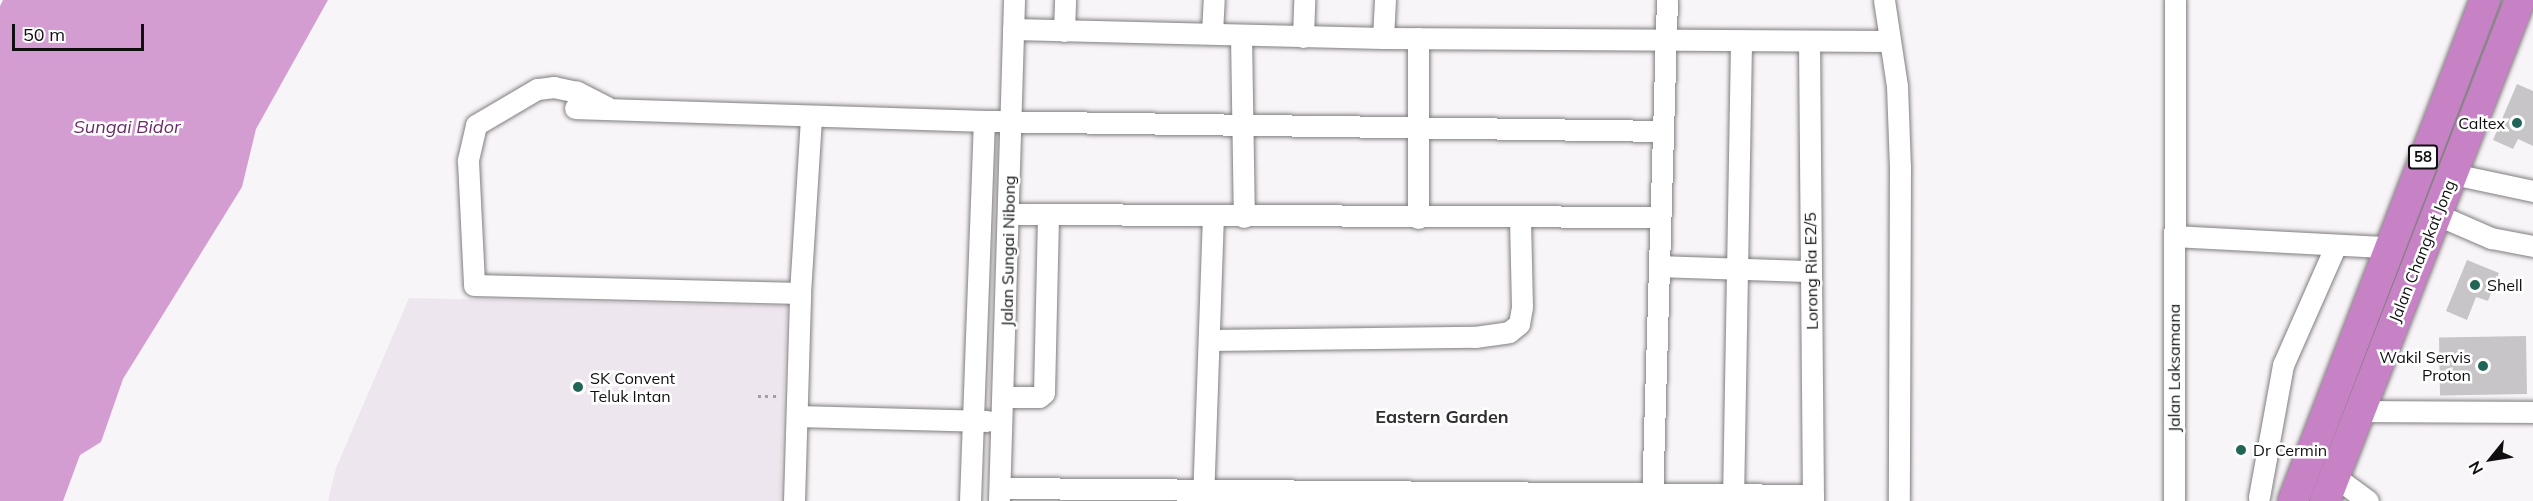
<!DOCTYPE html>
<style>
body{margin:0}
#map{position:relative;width:2533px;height:501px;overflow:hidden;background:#f8f5f8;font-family:Mulish,sans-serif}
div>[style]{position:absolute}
.built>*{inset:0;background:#eee6ee}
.water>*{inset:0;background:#d49dd2}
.building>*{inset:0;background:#c8c5c8;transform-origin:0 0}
.path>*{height:3px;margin-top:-1.5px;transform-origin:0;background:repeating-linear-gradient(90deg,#a19fa1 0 3px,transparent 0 7.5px)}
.roads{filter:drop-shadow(0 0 2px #817e80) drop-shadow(0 0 2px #817e80)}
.minor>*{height:21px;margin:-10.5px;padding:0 10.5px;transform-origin:10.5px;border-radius:10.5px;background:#fff}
.highway>*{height:30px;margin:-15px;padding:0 15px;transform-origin:15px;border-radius:15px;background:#c781c5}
.dots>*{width:16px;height:16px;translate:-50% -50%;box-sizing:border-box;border:3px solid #fff;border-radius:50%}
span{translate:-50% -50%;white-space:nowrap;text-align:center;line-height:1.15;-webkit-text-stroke:5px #fff;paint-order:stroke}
.shield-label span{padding:2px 4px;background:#fff;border:2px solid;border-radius:4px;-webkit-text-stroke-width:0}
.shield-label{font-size:15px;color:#100f10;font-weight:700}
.poi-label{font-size:16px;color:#100f10}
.right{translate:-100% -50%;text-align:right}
.left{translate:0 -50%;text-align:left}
.street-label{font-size:16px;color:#100f10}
.water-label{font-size:18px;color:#6b2a6b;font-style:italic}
.neighbourhood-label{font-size:18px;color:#312e31;font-weight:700}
.north{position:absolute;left:2461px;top:429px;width:60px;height:60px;-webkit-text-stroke:4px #fff;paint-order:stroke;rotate:240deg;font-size:16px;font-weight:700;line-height:24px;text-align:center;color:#100f10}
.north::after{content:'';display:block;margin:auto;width:21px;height:27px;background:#100f10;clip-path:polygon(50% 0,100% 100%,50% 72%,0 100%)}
.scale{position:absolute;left:12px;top:24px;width:132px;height:27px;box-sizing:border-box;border:3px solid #100f10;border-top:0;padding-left:8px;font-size:18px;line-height:21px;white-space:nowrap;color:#100f10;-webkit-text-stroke:4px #fff;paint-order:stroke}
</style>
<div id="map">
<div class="built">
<i style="clip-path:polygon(409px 298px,787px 306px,780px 501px,328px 501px,336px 468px)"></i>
</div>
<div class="water">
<i style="clip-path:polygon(3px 0,328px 0,256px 129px,242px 187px,123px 379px,101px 442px,80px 455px,63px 501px,0 501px,0 6px)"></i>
</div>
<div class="building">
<i style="clip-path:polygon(2517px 84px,2533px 91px,2533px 146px,2518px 139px,2513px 149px,2493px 140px)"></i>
<i style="clip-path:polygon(2467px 260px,2499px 273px,2488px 301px,2476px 297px,2467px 320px,2446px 311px)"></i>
<i style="left:2526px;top:336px;width:58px;height:87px;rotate:89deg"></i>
</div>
<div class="path">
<i style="left:758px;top:396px;width:20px"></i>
</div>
<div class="roads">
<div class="minor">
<i style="left:1884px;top:0;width:87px;rotate:81.4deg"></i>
<i style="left:1897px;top:86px;width:80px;rotate:87.9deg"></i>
<i style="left:1900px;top:166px;width:335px;rotate:90.2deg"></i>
<i style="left:1013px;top:29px;width:370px;rotate:1.4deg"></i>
<i style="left:1383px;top:38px;width:506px;rotate:0.34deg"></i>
<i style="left:1064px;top:31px;width:31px;rotate:-88deg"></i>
<i style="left:1212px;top:33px;width:33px;rotate:-87deg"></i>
<i style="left:1241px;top:35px;width:182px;rotate:89.1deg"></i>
<i style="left:1303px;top:37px;width:37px;rotate:-88deg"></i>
<i style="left:1383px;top:38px;width:38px;rotate:-87deg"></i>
<i style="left:1809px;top:41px;width:460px;rotate:89.5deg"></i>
<i style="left:607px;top:107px;width:34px;rotate:-153deg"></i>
<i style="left:577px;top:92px;width:24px;rotate:-168deg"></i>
<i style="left:554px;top:87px;width:17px;rotate:173deg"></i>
<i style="left:537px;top:89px;width:71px;rotate:149.5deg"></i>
<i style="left:476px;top:125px;width:37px;rotate:103deg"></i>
<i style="left:468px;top:161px;width:124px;rotate:87.2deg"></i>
<i style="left:474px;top:285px;width:326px;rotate:1.4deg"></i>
<i style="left:575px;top:108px;width:409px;rotate:1.8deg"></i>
<i style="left:984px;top:121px;width:679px;rotate:0.84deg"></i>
<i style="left:2453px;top:174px;width:82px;rotate:12deg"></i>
<i style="left:1009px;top:214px;width:651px;rotate:0.26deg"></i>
<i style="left:2438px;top:215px;width:58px;rotate:23.5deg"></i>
<i style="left:2491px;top:238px;width:43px;rotate:10.8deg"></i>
<i style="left:1418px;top:218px;width:180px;rotate:-90deg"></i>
<i style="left:2174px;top:236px;width:213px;rotate:3deg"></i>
<i style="left:1659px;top:266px;width:152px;rotate:1.9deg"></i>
<i style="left:1211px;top:340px;width:264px;rotate:-0.7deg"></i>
<i style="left:1475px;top:337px;width:34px;rotate:-8deg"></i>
<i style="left:1509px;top:332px;width:13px;rotate:-39deg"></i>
<i style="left:1519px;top:324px;width:17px;rotate:-80deg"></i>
<i style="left:1522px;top:307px;width:89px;rotate:-91.3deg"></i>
<i style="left:1004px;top:397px;width:35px"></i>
<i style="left:1039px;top:397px;width:6px;rotate:-39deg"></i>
<i style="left:1044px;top:393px;width:179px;rotate:-88.7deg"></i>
<i style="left:2359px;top:411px;width:174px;rotate:0.3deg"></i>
<i style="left:797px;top:416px;width:190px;rotate:1.5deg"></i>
<i style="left:2334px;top:476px;width:42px;rotate:36.3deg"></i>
<i style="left:1000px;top:488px;width:813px;rotate:0.49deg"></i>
<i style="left:2259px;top:497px;width:134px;rotate:-79.7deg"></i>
<i style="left:2283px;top:365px;width:131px;rotate:-66.2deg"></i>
<i style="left:999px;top:500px;width:500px;rotate:-88.28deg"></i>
<i style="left:794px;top:501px;width:208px;rotate:-88.3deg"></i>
<i style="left:800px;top:293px;width:176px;rotate:-86.4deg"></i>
<i style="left:970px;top:501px;width:380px;rotate:-87.9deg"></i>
<i style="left:1203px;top:501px;width:284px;rotate:-88deg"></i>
<i style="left:1652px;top:501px;width:501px;rotate:-88.29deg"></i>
<i style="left:1733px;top:501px;width:461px;rotate:-89deg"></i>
<i style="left:2174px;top:501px;width:501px;rotate:-89.89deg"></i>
</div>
<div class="highway">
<i style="left:2293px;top:501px;width:537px;rotate:-69.03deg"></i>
<i style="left:2325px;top:501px;width:538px;rotate:-68.73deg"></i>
</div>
</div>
<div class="dots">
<i style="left:2517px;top:123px;background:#206558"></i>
<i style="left:2475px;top:285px;background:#206558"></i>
<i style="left:2483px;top:366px;background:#206558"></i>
<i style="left:578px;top:387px;background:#206558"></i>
<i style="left:2241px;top:450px;background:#206558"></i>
</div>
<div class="shield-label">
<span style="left:2423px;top:157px">58</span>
</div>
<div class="poi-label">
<span class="right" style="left:2505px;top:123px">Caltex</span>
<span class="left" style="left:2487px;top:285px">Shell</span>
<span class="right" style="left:2471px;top:366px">Wakil Servis<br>Proton</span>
<span class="left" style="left:590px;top:387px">SK Convent<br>Teluk Intan</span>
<span class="left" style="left:2253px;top:450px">Dr Cermin</span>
</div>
<div class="street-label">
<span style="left:1008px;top:251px;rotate:-89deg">Jalan Sungai Nibong</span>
<span style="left:2422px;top:251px;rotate:-68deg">Jalan Changkat Jong</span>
<span style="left:1811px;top:271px;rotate:-91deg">Lorong Ria E2/5</span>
<span style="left:2174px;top:368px;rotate:-90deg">Jalan Laksamana</span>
</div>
<div class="water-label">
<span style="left:127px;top:127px">Sungai Bidor</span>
</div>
<div class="neighbourhood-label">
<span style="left:1442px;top:417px">Eastern Garden</span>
</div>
<div class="north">N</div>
<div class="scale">50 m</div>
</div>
